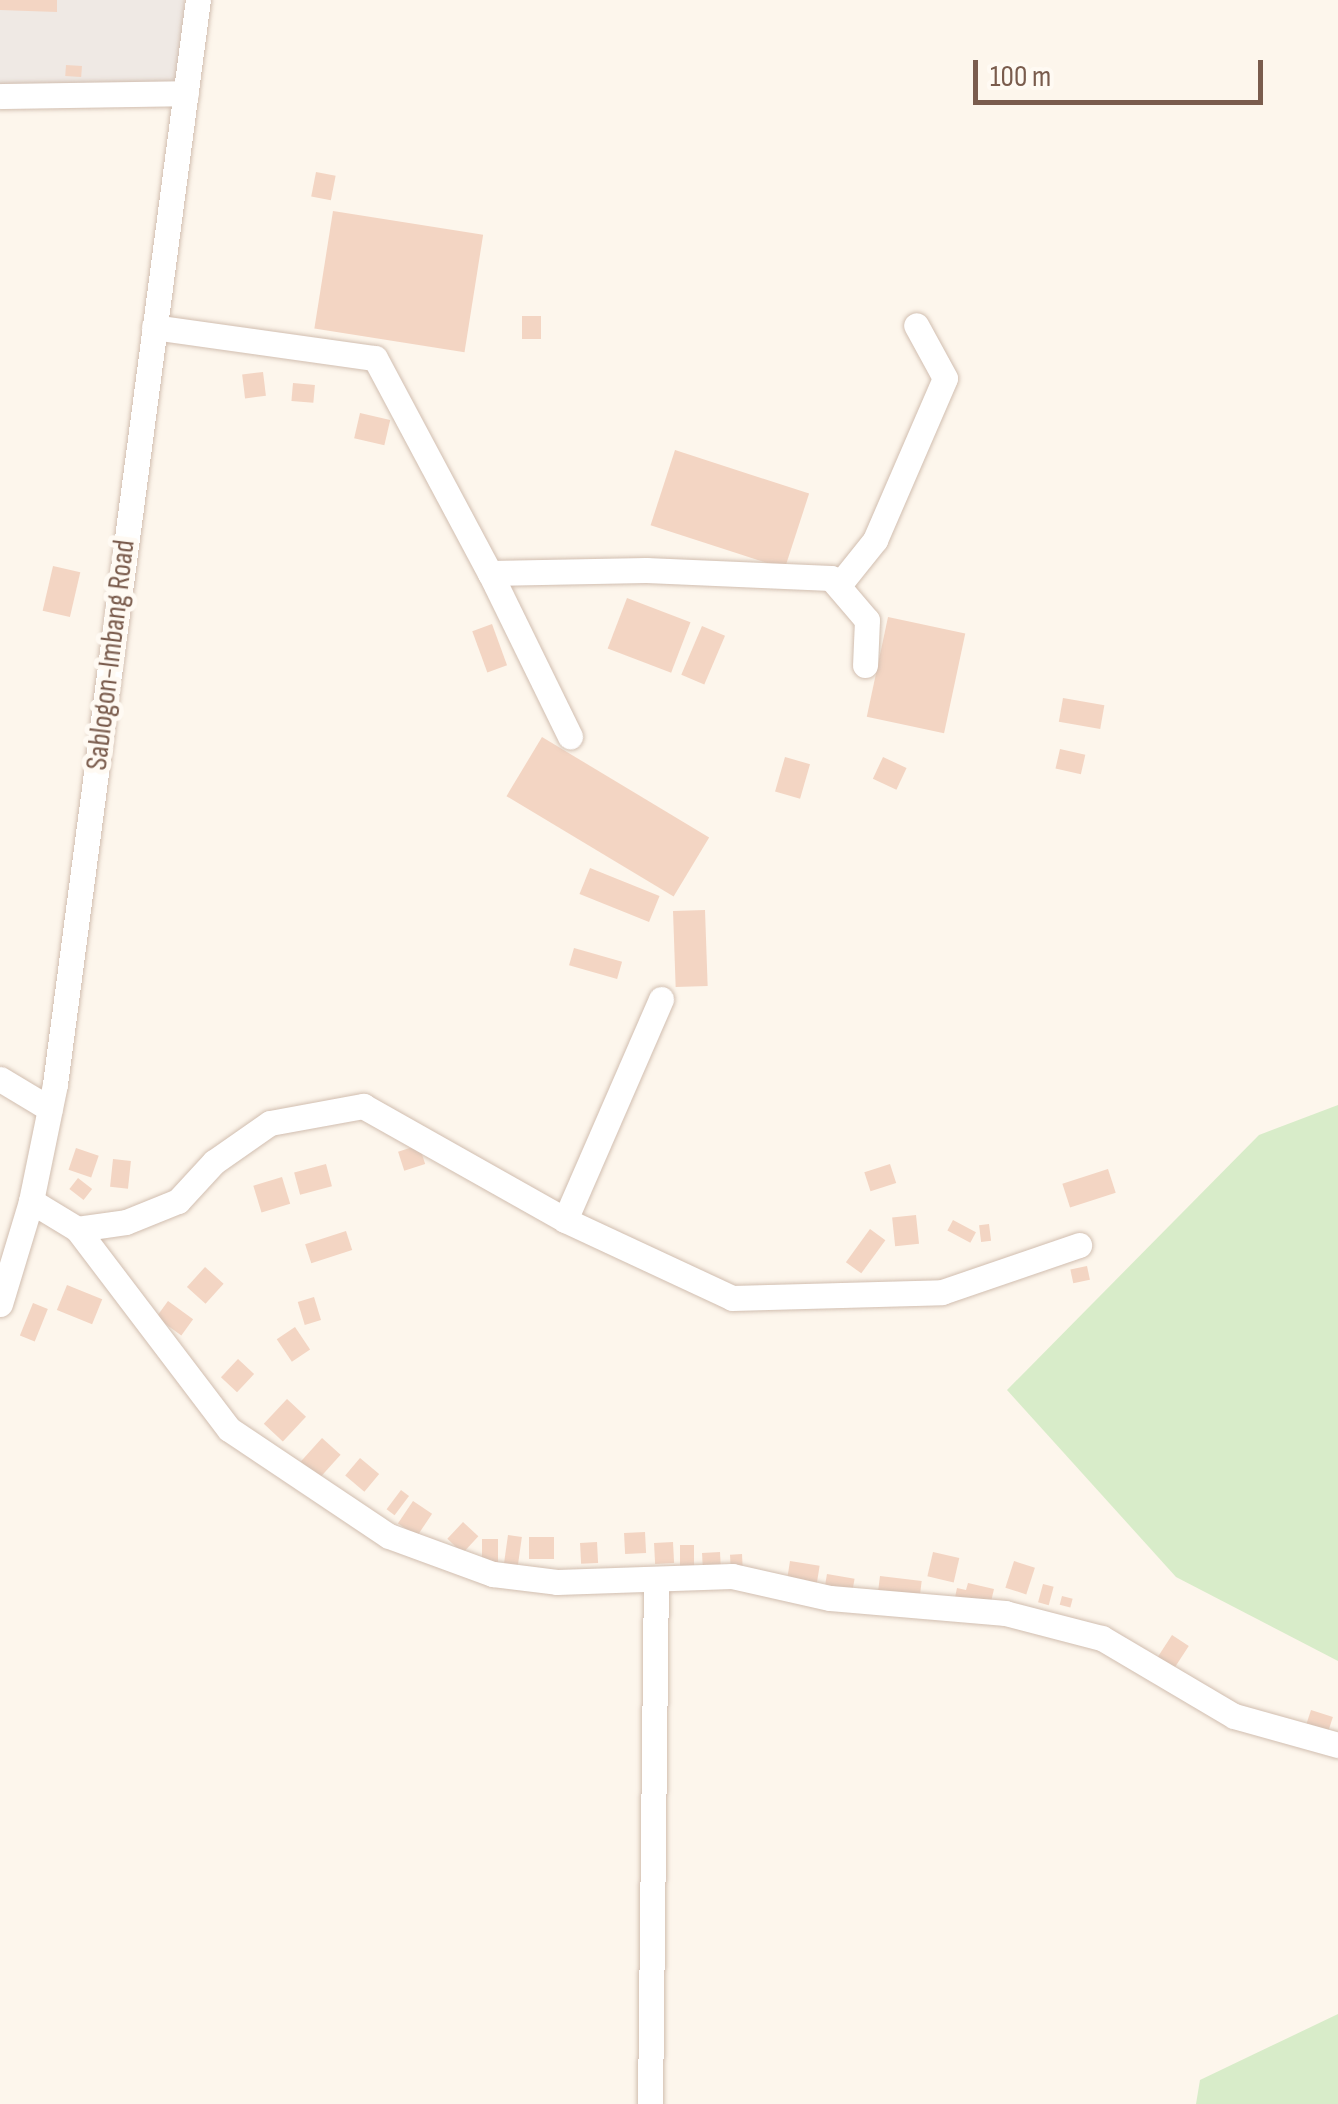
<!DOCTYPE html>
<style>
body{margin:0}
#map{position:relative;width:1338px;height:2104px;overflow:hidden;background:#fdf6ec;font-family:"Sofia Sans Condensed",sans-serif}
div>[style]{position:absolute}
.industrial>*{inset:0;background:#efe9e4;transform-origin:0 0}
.green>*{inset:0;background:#d8ecc9}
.building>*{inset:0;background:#f3d5c3;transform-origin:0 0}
.roads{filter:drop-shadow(0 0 2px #d1beb0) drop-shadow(0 0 2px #d1beb0)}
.minor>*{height:25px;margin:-12.5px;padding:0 12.5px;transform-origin:12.5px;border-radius:12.5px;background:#fff}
span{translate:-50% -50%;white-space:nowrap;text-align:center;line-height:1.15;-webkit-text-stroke:10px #fffaf3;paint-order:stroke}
.street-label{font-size:30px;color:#7a5c4d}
.scale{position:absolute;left:973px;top:60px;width:290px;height:45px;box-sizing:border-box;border:5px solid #7a5c4d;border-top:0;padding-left:12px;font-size:30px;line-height:35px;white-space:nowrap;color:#7a5c4d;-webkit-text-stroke:8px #fffaf3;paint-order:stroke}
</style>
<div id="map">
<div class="industrial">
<i style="left:0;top:0;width:184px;height:86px"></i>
</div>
<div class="green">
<i style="clip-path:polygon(1338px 1105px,1338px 1661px,1176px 1577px,1007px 1390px,1259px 1135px)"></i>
<i style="clip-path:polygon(1338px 2014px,1338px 2104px,1196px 2104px,1200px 2080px)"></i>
</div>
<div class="building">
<i style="clip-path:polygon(0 0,57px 0,57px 12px,0 10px)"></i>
<i style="left:66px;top:65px;width:16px;height:11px;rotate:4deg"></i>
<i style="left:316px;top:172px;width:20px;height:25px;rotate:11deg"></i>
<i style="left:333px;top:211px;width:152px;height:119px;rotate:9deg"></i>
<i style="left:522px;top:316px;width:19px;height:23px"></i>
<i style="left:263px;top:372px;width:24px;height:21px;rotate:83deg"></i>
<i style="left:293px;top:383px;width:22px;height:18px;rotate:5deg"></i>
<i style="left:360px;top:413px;width:31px;height:26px;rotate:13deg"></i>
<i style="left:675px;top:450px;width:141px;height:79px;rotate:18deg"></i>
<i style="left:53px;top:566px;width:28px;height:46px;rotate:13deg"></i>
<i style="left:627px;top:598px;width:68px;height:54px;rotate:21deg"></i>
<i style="left:888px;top:617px;width:79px;height:102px;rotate:12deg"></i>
<i style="left:492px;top:624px;width:44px;height:21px;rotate:70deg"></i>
<i style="left:702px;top:626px;width:25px;height:53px;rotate:23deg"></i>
<i style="left:1063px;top:698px;width:42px;height:24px;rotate:10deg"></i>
<i style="left:542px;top:737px;width:195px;height:69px;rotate:31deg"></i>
<i style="left:1060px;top:749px;width:26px;height:20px;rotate:13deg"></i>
<i style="left:785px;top:757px;width:26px;height:36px;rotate:16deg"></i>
<i style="left:883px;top:757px;width:26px;height:24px;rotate:25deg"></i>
<i style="left:590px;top:868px;width:75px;height:28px;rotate:22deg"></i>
<i style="left:705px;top:910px;width:76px;height:32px;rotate:88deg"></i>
<i style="left:574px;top:948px;width:50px;height:18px;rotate:16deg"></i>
<i style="left:419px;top:1145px;width:20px;height:22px;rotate:72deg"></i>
<i style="left:76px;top:1148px;width:24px;height:23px;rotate:19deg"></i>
<i style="left:113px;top:1159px;width:18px;height:28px;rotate:6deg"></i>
<i style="left:326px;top:1164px;width:23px;height:33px;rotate:75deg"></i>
<i style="left:890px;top:1164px;width:20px;height:27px;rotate:72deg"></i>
<i style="left:1108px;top:1169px;width:25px;height:48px;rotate:72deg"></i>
<i style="left:282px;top:1177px;width:28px;height:30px;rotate:73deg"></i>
<i style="left:78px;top:1178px;width:18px;height:14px;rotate:38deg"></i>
<i style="left:916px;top:1215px;width:29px;height:24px;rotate:84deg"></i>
<i style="left:953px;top:1220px;width:26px;height:12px;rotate:28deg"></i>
<i style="left:989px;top:1224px;width:17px;height:10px;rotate:83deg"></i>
<i style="left:870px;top:1229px;width:19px;height:41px;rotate:36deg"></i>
<i style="left:346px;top:1231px;width:20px;height:43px;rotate:72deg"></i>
<i style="left:1087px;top:1266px;width:14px;height:17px;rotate:78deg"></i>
<i style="left:205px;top:1267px;width:25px;height:27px;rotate:42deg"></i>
<i style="left:67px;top:1285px;width:38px;height:27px;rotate:22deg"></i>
<i style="left:314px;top:1297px;width:24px;height:17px;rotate:73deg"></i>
<i style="left:168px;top:1301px;width:31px;height:20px;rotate:36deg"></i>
<i style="left:33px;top:1303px;width:16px;height:35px;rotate:22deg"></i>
<i style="left:295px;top:1327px;width:27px;height:22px;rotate:56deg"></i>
<i style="left:238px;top:1359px;width:22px;height:25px;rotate:43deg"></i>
<i style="left:287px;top:1399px;width:26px;height:34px;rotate:43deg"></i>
<i style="left:322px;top:1438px;width:25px;height:34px;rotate:42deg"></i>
<i style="left:360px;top:1458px;width:25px;height:23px;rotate:40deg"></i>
<i style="left:401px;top:1490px;width:10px;height:24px;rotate:37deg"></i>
<i style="left:413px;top:1501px;width:23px;height:27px;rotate:34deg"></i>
<i style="left:463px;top:1522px;width:21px;height:23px;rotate:43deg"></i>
<i style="left:645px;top:1532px;width:21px;height:21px;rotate:87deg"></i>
<i style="left:508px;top:1535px;width:14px;height:31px;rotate:8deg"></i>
<i style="left:554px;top:1537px;width:22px;height:25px;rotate:90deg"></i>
<i style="left:482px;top:1539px;width:16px;height:26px"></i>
<i style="left:597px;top:1542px;width:21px;height:17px;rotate:87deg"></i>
<i style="left:673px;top:1542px;width:21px;height:19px;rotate:87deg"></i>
<i style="left:680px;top:1545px;width:14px;height:24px"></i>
<i style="left:720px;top:1552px;width:19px;height:18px;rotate:87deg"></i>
<i style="left:933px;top:1552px;width:27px;height:25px;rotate:13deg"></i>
<i style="left:742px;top:1554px;width:17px;height:12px;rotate:87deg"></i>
<i style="left:790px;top:1561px;width:30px;height:22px;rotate:9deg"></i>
<i style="left:1014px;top:1561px;width:22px;height:28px;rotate:18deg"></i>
<i style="left:827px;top:1574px;width:28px;height:18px;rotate:10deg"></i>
<i style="left:880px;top:1576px;width:42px;height:24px;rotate:7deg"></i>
<i style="clip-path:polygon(968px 1583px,994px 1589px,989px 1610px,954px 1602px,957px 1588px,966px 1590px)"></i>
<i style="left:1043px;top:1584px;width:11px;height:19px;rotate:15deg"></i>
<i style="left:1062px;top:1596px;width:11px;height:9px;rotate:15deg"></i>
<i style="left:1172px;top:1635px;width:20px;height:27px;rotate:33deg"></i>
<i style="left:1311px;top:1710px;width:23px;height:18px;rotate:18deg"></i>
</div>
<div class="roads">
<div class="minor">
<i style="left:0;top:96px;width:186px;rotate:-0.9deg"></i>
<i style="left:154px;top:327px;width:223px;rotate:8deg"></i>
<i style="left:375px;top:358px;width:244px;rotate:61.9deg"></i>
<i style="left:490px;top:573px;width:156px;rotate:-1.1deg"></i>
<i style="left:646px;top:570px;width:185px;rotate:2.5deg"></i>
<i style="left:831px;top:578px;width:55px;rotate:49.4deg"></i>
<i style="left:867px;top:620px;width:45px;rotate:92.5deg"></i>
<i style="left:490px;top:573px;width:182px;rotate:63.9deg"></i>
<i style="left:839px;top:585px;width:58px;rotate:-51.3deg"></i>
<i style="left:875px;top:540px;width:176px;rotate:-66.6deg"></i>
<i style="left:945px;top:378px;width:60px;rotate:-118.7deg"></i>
<i style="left:0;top:1079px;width:58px;rotate:31deg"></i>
<i style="left:31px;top:1201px;width:54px;rotate:31.3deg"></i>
<i style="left:77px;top:1229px;width:251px;rotate:52.8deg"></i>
<i style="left:229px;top:1429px;width:192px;rotate:33.8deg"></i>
<i style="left:389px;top:1536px;width:111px;rotate:20.1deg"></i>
<i style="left:493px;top:1574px;width:64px;rotate:7.1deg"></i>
<i style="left:557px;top:1582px;width:175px;rotate:-2deg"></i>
<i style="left:732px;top:1576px;width:100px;rotate:12.7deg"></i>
<i style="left:830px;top:1598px;width:176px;rotate:4.9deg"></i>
<i style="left:1005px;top:1613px;width:100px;rotate:14.5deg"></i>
<i style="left:1102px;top:1638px;width:153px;rotate:30.6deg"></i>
<i style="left:1234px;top:1716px;width:108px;rotate:15.6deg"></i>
<i style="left:565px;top:1220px;width:241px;rotate:-66.5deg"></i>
<i style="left:77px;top:1229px;width:49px;rotate:-8.1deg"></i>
<i style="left:126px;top:1222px;width:56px;rotate:-22deg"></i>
<i style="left:178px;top:1201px;width:53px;rotate:-47.3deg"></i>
<i style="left:214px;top:1162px;width:68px;rotate:-34.9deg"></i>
<i style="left:270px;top:1123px;width:95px;rotate:-10.4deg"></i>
<i style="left:363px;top:1106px;width:232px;rotate:29.4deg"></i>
<i style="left:565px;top:1220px;width:184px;rotate:25deg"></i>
<i style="left:732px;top:1298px;width:210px;rotate:-1.6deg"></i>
<i style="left:942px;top:1292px;width:145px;rotate:-18.9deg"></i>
<i style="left:0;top:1304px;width:108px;rotate:-73.2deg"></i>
<i style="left:31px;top:1201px;width:119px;rotate:-78.4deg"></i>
<i style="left:55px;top:1084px;width:1093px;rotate:-82.49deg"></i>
<i style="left:650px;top:2104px;width:525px;rotate:-89.35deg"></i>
</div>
</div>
<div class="street-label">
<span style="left:111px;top:655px;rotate:-83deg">Sablogon-Imbang Road</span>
</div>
<div class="scale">100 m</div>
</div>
